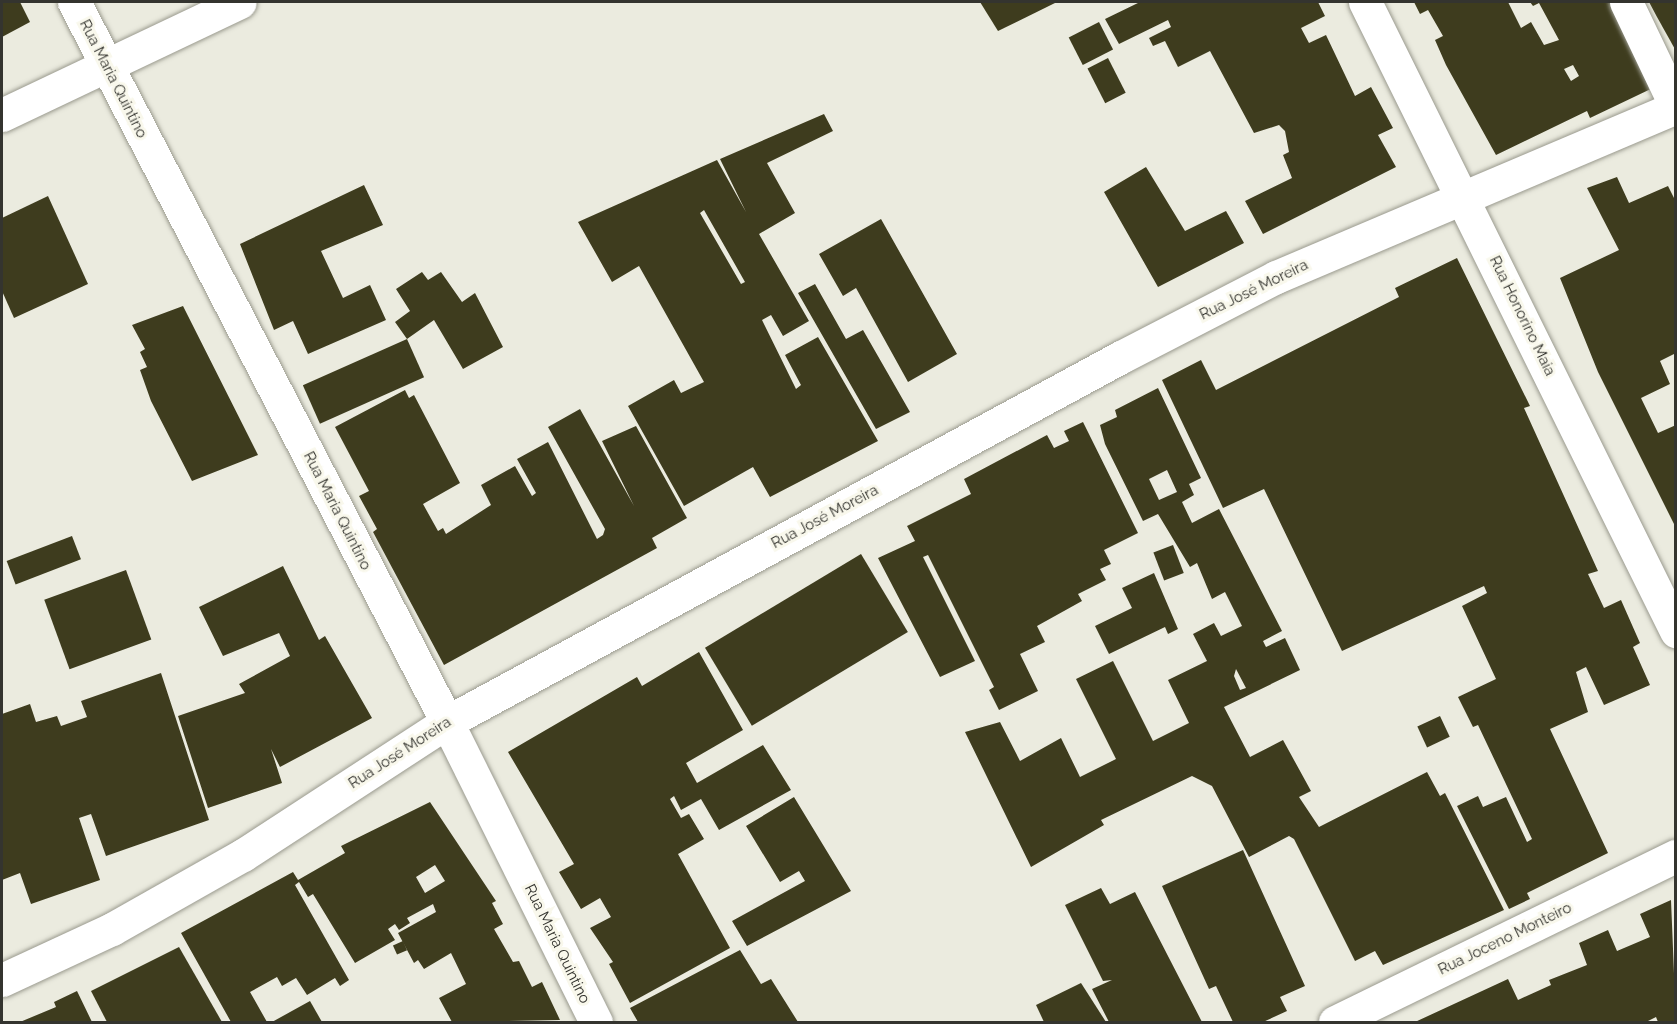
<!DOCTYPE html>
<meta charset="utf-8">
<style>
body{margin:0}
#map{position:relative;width:1677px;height:1024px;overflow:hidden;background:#ebebdf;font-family:Raleway,sans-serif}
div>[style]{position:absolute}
.building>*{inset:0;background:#3e3c1e;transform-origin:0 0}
.roads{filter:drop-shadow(0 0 2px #9a9a8e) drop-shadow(0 0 2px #9a9a8e)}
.minor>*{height:33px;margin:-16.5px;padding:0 16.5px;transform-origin:16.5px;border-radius:16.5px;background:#fff}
span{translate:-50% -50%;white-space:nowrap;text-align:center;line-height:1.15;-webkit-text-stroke:6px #f9f8ec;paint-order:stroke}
.street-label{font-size:15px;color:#34342f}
.frame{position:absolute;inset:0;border:3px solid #34342f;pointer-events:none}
</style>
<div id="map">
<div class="building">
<i style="clip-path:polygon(2px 2px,20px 2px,30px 22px,2px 37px)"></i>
<i style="clip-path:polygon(980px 2px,1057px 2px,998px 31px)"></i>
<i style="clip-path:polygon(1140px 2px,1318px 2px,1325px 16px,1301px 28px,1309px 43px,1326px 35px,1355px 96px,1371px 87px,1393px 128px,1378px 135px,1396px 167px,1263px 234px,1245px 201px,1292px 178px,1283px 155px,1289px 152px,1285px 131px,1279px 125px,1254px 133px,1210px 51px,1178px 67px,1165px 41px,1153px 46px,1149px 38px,1171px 27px,1168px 20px,1119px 44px,1105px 19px)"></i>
<i style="clip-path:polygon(evenodd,1414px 2px,1508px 2px,1521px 28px,1531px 22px,1544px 45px,1559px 40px,1539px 3px,1533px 6px,1530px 2px,1618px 2px,1657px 86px,1590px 118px,1587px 111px,1496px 155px,1446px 65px,1435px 40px,1443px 36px,1428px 10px,1420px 14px,1414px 2px,1573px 65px,1579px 76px,1571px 81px,1564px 69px,1573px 65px)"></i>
<i style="clip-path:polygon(1649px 2px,1676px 2px,1676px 51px,1657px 17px)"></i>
<i style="left:1099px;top:22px;width:31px;height:34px;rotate:63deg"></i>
<i style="left:1108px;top:58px;width:39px;height:23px;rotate:63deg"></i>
<i style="clip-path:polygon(evenodd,824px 114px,833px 131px,767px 163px,795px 213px,759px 234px,809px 321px,783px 336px,771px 315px,762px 320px,796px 389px,801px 385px,785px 355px,818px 337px,878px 441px,770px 497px,753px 467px,684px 506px,628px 406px,674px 380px,681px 393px,704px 382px,639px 266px,612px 282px,578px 222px,717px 160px,746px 212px,720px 159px,824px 114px,704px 210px,745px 282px,741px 284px,700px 213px,704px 210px)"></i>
<i style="clip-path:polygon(1146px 167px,1185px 231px,1226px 211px,1244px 243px,1158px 287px,1104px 192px)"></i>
<i style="clip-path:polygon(1617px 177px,1629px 203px,1668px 186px,1676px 202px,1676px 353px,1660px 361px,1670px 384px,1641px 398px,1658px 433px,1676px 425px,1676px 528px,1598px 372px,1560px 278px,1619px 250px,1587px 188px)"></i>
<i style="clip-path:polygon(364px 185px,383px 225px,321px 251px,343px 298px,370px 285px,386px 320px,308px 354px,293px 321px,274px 330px,240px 244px)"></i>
<i style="clip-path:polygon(48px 196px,88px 284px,14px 318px,2px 291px,2px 218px)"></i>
<i style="clip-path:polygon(881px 219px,957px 354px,908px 382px,856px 288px,843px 296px,819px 254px)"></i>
<i style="clip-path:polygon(1457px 258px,1530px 406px,1524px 408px,1598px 571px,1588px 574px,1604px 608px,1621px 600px,1640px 643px,1633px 647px,1650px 685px,1604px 705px,1586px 667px,1576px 672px,1588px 712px,1550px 729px,1608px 853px,1527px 893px,1530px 899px,1509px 909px,1457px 806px,1478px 796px,1483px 807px,1506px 797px,1527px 842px,1532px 839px,1478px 725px,1473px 727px,1458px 697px,1496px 679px,1462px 606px,1487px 593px,1484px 586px,1342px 651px,1264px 489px,1223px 508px,1162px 380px,1201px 360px,1216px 390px,1399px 297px,1395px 288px)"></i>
<i style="clip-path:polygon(422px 272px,428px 280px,441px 272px,462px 302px,475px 293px,503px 347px,463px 369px,434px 320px,407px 339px,395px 322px,410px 311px,396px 289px)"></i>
<i style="clip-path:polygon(815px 284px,846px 339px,863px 330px,910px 412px,876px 429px,798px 293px)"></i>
<i style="clip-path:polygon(183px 306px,258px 455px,192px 481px,151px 401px,140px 370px,147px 367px,140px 352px,145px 349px,132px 325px)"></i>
<i style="left:407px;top:339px;width:42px;height:114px;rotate:66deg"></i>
<i style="clip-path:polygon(evenodd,1158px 388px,1201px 478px,1189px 484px,1194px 495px,1182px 502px,1192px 523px,1219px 509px,1282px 631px,1263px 641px,1266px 647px,1285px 638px,1300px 670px,1224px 707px,1250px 757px,1283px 740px,1311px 791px,1299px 797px,1319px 827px,1427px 772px,1440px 796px,1445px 793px,1504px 910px,1383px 965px,1375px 951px,1355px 961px,1294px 839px,1289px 836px,1249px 857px,1212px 786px,1192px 776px,1101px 820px,1104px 825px,1031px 867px,965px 732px,1000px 722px,1020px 761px,1061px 738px,1080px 777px,1116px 759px,1076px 679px,1113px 661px,1153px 741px,1189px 723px,1168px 680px,1207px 661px,1193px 634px,1214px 623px,1221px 636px,1242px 626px,1225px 592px,1212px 599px,1197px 563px,1190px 567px,1158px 514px,1143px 521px,1105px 444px,1100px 425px,1117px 417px,1115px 410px,1158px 388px,1167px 470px,1177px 492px,1159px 500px,1149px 479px,1167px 470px,1158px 388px,1236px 669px,1246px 688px,1240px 690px,1234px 676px,1236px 669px)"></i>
<i style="clip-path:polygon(405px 390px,409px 398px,414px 395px,460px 483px,423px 504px,438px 531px,443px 528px,446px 534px,491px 505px,481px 485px,515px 466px,532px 496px,536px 493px,517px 459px,548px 442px,597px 539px,603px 535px,605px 529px,548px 427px,580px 409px,634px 506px,602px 441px,636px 426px,687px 518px,652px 538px,657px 548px,444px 665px,373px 532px,377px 529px,359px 496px,369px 491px,335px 427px)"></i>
<i style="clip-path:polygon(1083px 422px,1138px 533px,1104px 550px,1111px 564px,1100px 569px,1106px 580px,1078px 594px,1082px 601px,1037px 626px,1045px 642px,1020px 654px,1038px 691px,999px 710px,989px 690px,994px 687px,928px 555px,923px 557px,975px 661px,940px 677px,878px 558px,915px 541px,907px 526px,971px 494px,964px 479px,1047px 435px,1054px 448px,1069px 441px,1064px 431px)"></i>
<i style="left:72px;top:536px;width:25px;height:70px;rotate:69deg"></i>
<i style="left:1173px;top:545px;width:30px;height:21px;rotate:69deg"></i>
<i style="left:861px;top:554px;width:91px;height:182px;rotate:59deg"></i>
<i style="clip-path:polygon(283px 566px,319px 640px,325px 636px,372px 718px,280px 767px,271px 749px,282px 783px,208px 808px,178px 716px,245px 693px,239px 684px,290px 656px,279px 633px,223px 656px,199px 607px)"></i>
<i style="left:126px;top:570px;width:74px;height:87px;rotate:70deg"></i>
<i style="clip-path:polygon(1154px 573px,1178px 629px,1168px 634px,1165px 627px,1109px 654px,1095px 626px,1132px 608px,1122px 588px)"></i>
<i style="clip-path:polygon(699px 652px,743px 730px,686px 763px,697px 783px,763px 745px,791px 790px,719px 830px,701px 799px,681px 810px,674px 796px,670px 799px,681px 818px,689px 814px,704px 839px,678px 854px,730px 948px,630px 1003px,609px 964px,613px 962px,590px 928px,611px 917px,600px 898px,581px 909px,559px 872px,574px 864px,508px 752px,637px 677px,642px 686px)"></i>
<i style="clip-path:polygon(161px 673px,209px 820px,106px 856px,91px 814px,79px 818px,100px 880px,31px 904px,20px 873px,2px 880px,2px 714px,30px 704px,36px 722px,57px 716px,61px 726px,87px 717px,81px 701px)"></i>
<i style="left:1440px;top:716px;width:23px;height:25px;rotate:65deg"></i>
<i style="clip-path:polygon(794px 797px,851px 891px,747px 946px,732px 921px,805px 881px,799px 871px,780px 882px,746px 826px)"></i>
<i style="clip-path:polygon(evenodd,430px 802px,496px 901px,492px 903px,503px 924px,494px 929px,513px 962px,519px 961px,532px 987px,542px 982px,560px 1020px,452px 1022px,439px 998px,466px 984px,451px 953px,424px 969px,418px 960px,414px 963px,398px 933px,436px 912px,433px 904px,407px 918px,410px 923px,399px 930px,395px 924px,388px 929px,395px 940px,355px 963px,313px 894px,308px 897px,299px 882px,295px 885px,349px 980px,340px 986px,335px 978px,307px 995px,296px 978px,282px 986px,277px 977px,250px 992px,267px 1022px,231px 1022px,181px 933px,293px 872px,298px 880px,345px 853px,341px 846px,430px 802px,435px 865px,445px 881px,425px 893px,416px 877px,435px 865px)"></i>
<i style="clip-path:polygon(1243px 850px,1305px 986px,1280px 997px,1287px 1011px,1263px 1022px,1233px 1022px,1216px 986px,1209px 989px,1162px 886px)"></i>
<i style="clip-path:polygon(1101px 888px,1110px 904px,1135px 892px,1202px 1022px,1109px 1022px,1092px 989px,1112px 980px,1103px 981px,1065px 905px)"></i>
<i style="clip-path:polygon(1671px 900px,1676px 1022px,1658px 1022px,1656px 1017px,1646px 1022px,1415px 1022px,1508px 979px,1518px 1000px,1551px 985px,1549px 980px,1587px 965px,1579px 943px,1608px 930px,1617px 951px,1650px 937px,1640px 914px)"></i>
<i style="left:403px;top:941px;width:10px;height:11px;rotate:66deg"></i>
<i style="clip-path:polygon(179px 947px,222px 1022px,107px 1022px,91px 991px)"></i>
<i style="clip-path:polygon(740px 950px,761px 984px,771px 979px,798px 1022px,638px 1022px,630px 1008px)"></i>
<i style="clip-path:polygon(1081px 983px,1106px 1022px,1044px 1022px,1036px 1005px)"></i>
<i style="clip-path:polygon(77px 991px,92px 1022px,20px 1022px,56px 1007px,54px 1002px)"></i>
<i style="clip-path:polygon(310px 1001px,322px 1022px,272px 1022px)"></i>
</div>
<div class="roads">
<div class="minor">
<i style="left:74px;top:2px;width:811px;rotate:62.61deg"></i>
<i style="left:447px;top:722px;width:335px;rotate:63.6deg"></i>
<i style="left:1365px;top:2px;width:702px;rotate:63.69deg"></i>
<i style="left:1626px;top:2px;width:116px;rotate:64.5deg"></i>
<i style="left:2px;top:115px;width:263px;rotate:-25.4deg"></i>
<i style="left:2px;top:980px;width:121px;rotate:-24.9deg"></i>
<i style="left:112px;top:929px;width:150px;rotate:-29.5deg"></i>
<i style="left:243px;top:855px;width:244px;rotate:-33.1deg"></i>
<i style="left:447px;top:722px;width:766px;rotate:-28.44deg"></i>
<i style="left:1121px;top:357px;width:174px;rotate:-27.3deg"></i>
<i style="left:1276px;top:277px;width:435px;rotate:-23deg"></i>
<i style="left:1335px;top:1022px;width:379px;rotate:-26deg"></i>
</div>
</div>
<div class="street-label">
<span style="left:113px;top:79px;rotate:63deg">Rua Maria Quintino</span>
<span style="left:1254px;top:290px;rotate:-26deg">Rua José Moreira</span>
<span style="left:1522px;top:316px;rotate:64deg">Rua Honorino Maia</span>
<span style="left:337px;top:511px;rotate:63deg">Rua Maria Quintino</span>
<span style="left:825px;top:517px;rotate:-28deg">Rua José Moreira</span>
<span style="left:400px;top:753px;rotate:-33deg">Rua José Moreira</span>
<span style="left:1505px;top:939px;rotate:-26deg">Rua Joceno Monteiro</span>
<span style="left:557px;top:944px;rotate:64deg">Rua Maria Quintino</span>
</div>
<div class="frame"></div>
</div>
